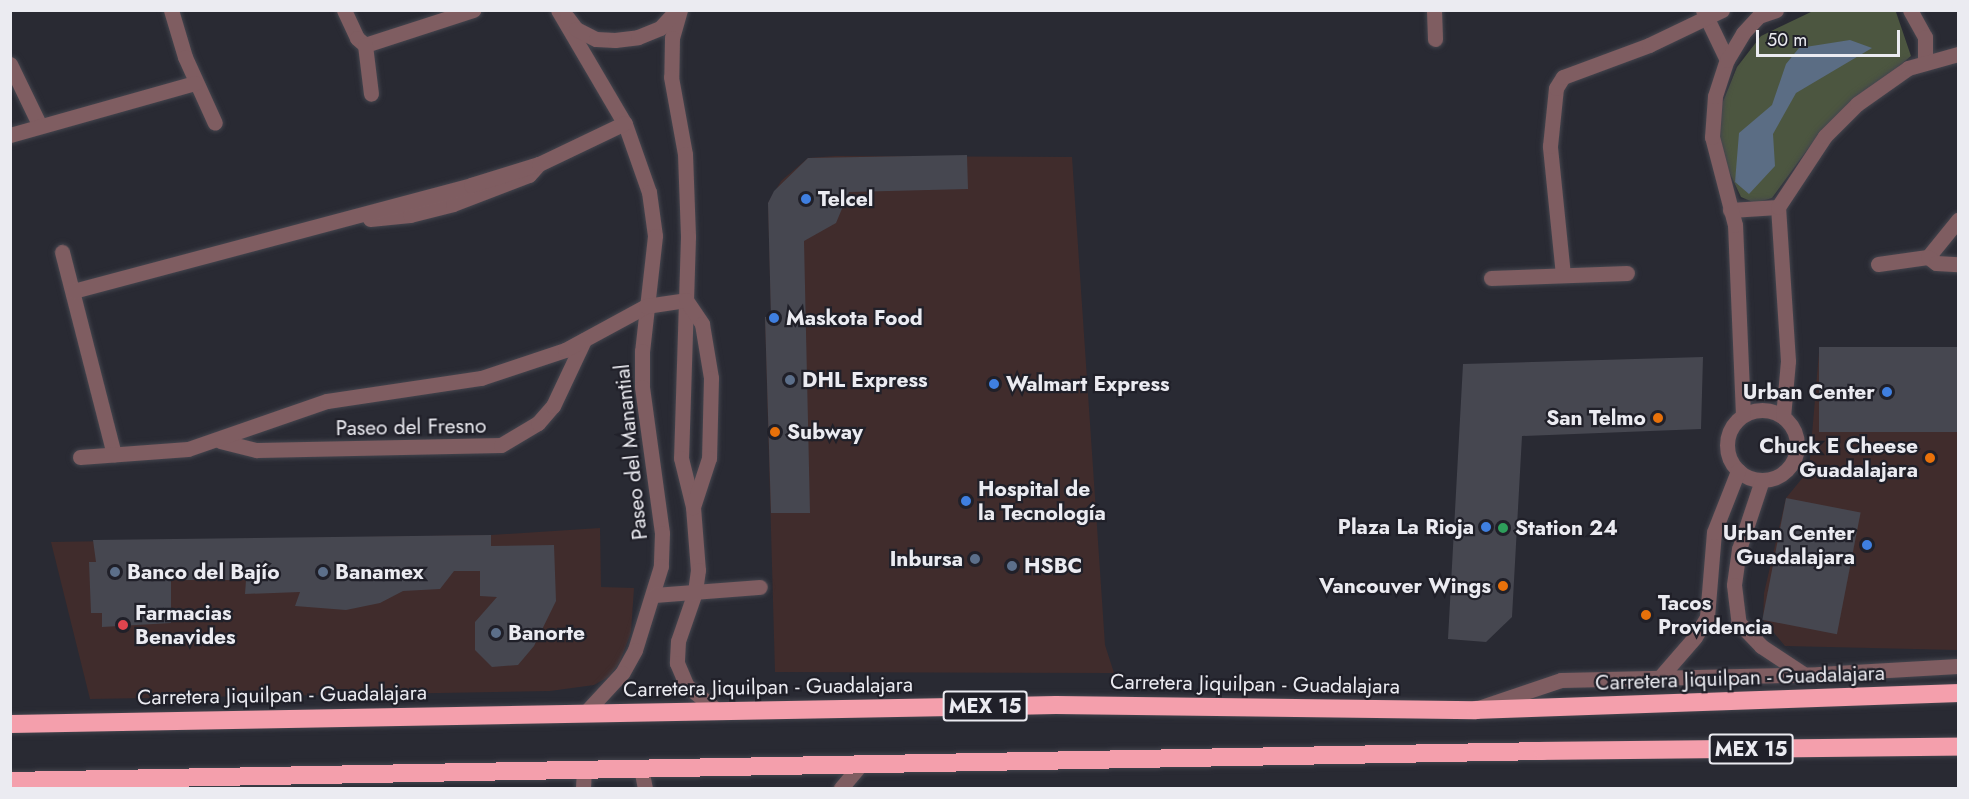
<!DOCTYPE html>
<meta charset="utf-8">
<style>
body{margin:0}
#map{position:relative;width:1969px;height:799px;overflow:hidden;background:#292a33;font-family:Jost,sans-serif}
div>[style]{position:absolute}
.commercial>*{inset:0;background:#402c2c}
.green>*{inset:0;background:#4c5640}
.water>*{inset:0;background:#5b6d84}
.building>*{inset:0;background:#464750;transform-origin:0 0}
.roads{filter:drop-shadow(0 0 2px #44454e) drop-shadow(0 0 2px #44454e)}
.minor>*{height:15px;margin:-7.5px;padding:0 7.5px;transform-origin:7.5px;border-radius:7.5px;background:#7f5d61}
.minor>.ring{margin:-7.5px;padding:0;box-sizing:content-box;background:none;border:15px solid #7f5d61;border-radius:50%}
.highway>*{height:18px;margin:-9px;padding:0 9px;transform-origin:9px;border-radius:9px;background:#f49fac}
.dots>*{width:16px;height:16px;translate:-50% -50%;box-sizing:border-box;border:3px solid #202029;border-radius:50%}
span{translate:-50% -50%;white-space:nowrap;text-align:center;line-height:1.15;-webkit-text-stroke:4.5px #202029;paint-order:stroke}
.shield-label span{padding:2px 4px;background:#202029;border:2px solid;border-radius:4px;-webkit-text-stroke-width:0}
.shield-label{font-size:20px;color:#ebebf1;font-weight:700}
.poi-label{font-size:21px;color:#ebebf1;font-weight:700}
.left{translate:0 -50%;text-align:left}
.right{translate:-100% -50%;text-align:right}
.street-label{font-size:21px;color:#ebebf1}
.frame{position:absolute;inset:0;border:12px solid #ebebf1;pointer-events:none}
.scale{position:absolute;left:1756px;top:30px;width:144px;height:27px;box-sizing:border-box;border:3px solid #ebebf1;border-top:0;padding-left:8px;font-size:18px;line-height:21px;white-space:nowrap;color:#ebebf1;-webkit-text-stroke:4px #202029;paint-order:stroke}
</style>
<div id="map">
<div class="commercial">
<i style="clip-path:polygon(835px 156px,1072px 157px,1105px 645px,1114px 673px,775px 672px,765px 317px,771px 317px,768px 203px,781px 181px,808px 158px)"></i>
<i style="clip-path:polygon(1958px 347px,1958px 650px,1785px 646px,1763px 620px,1764px 593px,1786px 498px,1809px 470px,1819px 352px)"></i>
<i style="clip-path:polygon(600px 528px,601px 587px,634px 588px,631px 632px,620px 662px,610px 676px,594px 685px,550px 691px,90px 699px,51px 542px,491px 535px)"></i>
</div>
<div class="green">
<i style="clip-path:polygon(1813px 11px,1896px 12px,1911px 56px,1821px 131px,1772px 198px,1755px 203px,1741px 197px,1716px 144px,1716px 119px,1737px 67px,1761px 36px)"></i>
</div>
<div class="water">
<i style="clip-path:polygon(1850px 40px,1872px 48px,1796px 93px,1773px 134px,1775px 166px,1749px 194px,1735px 182px,1739px 133px,1772px 105px,1786px 64px,1799px 48px)"></i>
</div>
<div class="building">
<i style="clip-path:polygon(967px 155px,968px 189px,849px 192px,836px 223px,804px 241px,810px 513px,771px 513px,765px 317px,771px 317px,768px 203px,774px 191px,808px 158px)"></i>
<i style="left:1959px;top:347px;width:85px;height:140px;rotate:90deg"></i>
<i style="clip-path:polygon(1703px 357px,1701px 429px,1522px 436px,1512px 617px,1486px 642px,1448px 639px,1463px 364px)"></i>
<i style="left:1786px;top:498px;width:76px;height:124px;rotate:11deg"></i>
<i style="clip-path:polygon(491px 535px,491px 546px,554px 545px,556px 601px,534px 646px,518px 665px,492px 667px,475px 650px,475px 622px,497px 597px,480px 596px,480px 571px,454px 571px,440px 589px,403px 591px,380px 603px,346px 610px,295px 606px,300px 592px,245px 594px,246px 580px,171px 580px,171px 623px,102px 627px,102px 613px,91px 613px,89px 562px,96px 562px,93px 540px)"></i>
</div>
<div class="roads">
<div class="minor">
<i style="left:171px;top:10px;width:49px;rotate:73.4deg"></i>
<i style="left:185px;top:57px;width:72px;rotate:65.6deg"></i>
<i style="left:344px;top:10px;width:31px;rotate:65deg"></i>
<i style="left:357px;top:38px;width:11px;rotate:41deg"></i>
<i style="left:365px;top:45px;width:114px;rotate:-18deg"></i>
<i style="left:558px;top:10px;width:132px;rotate:59.6deg"></i>
<i style="left:625px;top:124px;width:72px;rotate:70.6deg"></i>
<i style="left:649px;top:192px;width:44px;rotate:82.2deg"></i>
<i style="left:655px;top:236px;width:116px;rotate:96.4deg"></i>
<i style="left:642px;top:351px;width:36px;rotate:90deg"></i>
<i style="left:642px;top:387px;width:147px;rotate:82.2deg"></i>
<i style="left:662px;top:533px;width:33px;rotate:92deg"></i>
<i style="left:661px;top:566px;width:88px;rotate:107.2deg"></i>
<i style="left:635px;top:650px;width:26px;rotate:119deg"></i>
<i style="left:622px;top:673px;width:53px;rotate:132.7deg"></i>
<i style="left:680px;top:10px;width:29px;rotate:106deg"></i>
<i style="left:672px;top:38px;width:39px;rotate:91deg"></i>
<i style="left:671px;top:77px;width:78px;rotate:79.7deg"></i>
<i style="left:685px;top:154px;width:83px;rotate:87.9deg"></i>
<i style="left:688px;top:237px;width:221px;rotate:91.8deg"></i>
<i style="left:681px;top:458px;width:50px;rotate:76.2deg"></i>
<i style="left:693px;top:507px;width:63px;rotate:85.5deg"></i>
<i style="left:698px;top:570px;width:22px;rotate:98deg"></i>
<i style="left:695px;top:592px;width:52px;rotate:109.1deg"></i>
<i style="left:678px;top:641px;width:22px;rotate:93deg"></i>
<i style="left:677px;top:663px;width:25px;rotate:67deg"></i>
<i style="left:687px;top:686px;width:38px;rotate:39deg"></i>
<i style="left:1434px;top:10px;width:29px;rotate:88deg"></i>
<i style="left:1703px;top:10px;width:55px;rotate:64.4deg"></i>
<i style="left:1910px;top:10px;width:31px;rotate:61deg"></i>
<i style="left:1925px;top:37px;width:25px;rotate:90deg"></i>
<i style="left:567px;top:17px;width:15px;rotate:53deg"></i>
<i style="left:576px;top:29px;width:22px;rotate:27deg"></i>
<i style="left:596px;top:39px;width:19px;rotate:3deg"></i>
<i style="left:615px;top:40px;width:23px;rotate:-7deg"></i>
<i style="left:638px;top:37px;width:24px;rotate:-22deg"></i>
<i style="left:660px;top:28px;width:25px;rotate:-47deg"></i>
<i style="left:365px;top:45px;width:49px;rotate:83deg"></i>
<i style="left:10px;top:64px;width:69px;rotate:64.2deg"></i>
<i style="left:10px;top:135px;width:192px;rotate:-15.7deg"></i>
<i style="left:1730px;top:210px;width:48px;rotate:-3.6deg"></i>
<i style="left:370px;top:219px;width:40px;rotate:-5.7deg"></i>
<i style="left:410px;top:215px;width:44px;rotate:-14.3deg"></i>
<i style="left:453px;top:204px;width:81px;rotate:-20.9deg"></i>
<i style="left:529px;top:175px;width:15px;rotate:-48deg"></i>
<i style="left:62px;top:252px;width:209px;rotate:75.6deg"></i>
<i style="left:1928px;top:257px;width:48px;rotate:-51deg"></i>
<i style="left:1878px;top:264px;width:50px;rotate:-8deg"></i>
<i style="left:1928px;top:257px;width:10px;rotate:37deg"></i>
<i style="left:1936px;top:263px;width:22px;rotate:3deg"></i>
<i style="left:1563px;top:275px;width:130px;rotate:-95.8deg"></i>
<i style="left:1550px;top:146px;width:58px;rotate:-84.1deg"></i>
<i style="left:1556px;top:88px;width:13px;rotate:-58deg"></i>
<i style="left:1563px;top:77px;width:92px;rotate:-20.4deg"></i>
<i style="left:1649px;top:45px;width:81px;rotate:-25.6deg"></i>
<i style="left:1491px;top:278px;width:136px;rotate:-2.1deg"></i>
<i style="left:73px;top:291px;width:412px;rotate:-14.9deg"></i>
<i style="left:471px;top:185px;width:71px;rotate:-17.2deg"></i>
<i style="left:539px;top:164px;width:95px;rotate:-25.5deg"></i>
<i class="ring" style="left:1727px;top:410px;width:55px;height:55px"></i>
<i style="left:1743px;top:415px;width:190px;rotate:-92.4deg"></i>
<i style="left:1735px;top:225px;width:91px;rotate:-104.6deg"></i>
<i style="left:1712px;top:137px;width:41px;rotate:-85.8deg"></i>
<i style="left:1715px;top:96px;width:38px;rotate:-72deg"></i>
<i style="left:1727px;top:60px;width:31px;rotate:-59deg"></i>
<i style="left:1743px;top:33px;width:23px;rotate:-47deg"></i>
<i style="left:1759px;top:16px;width:18px;rotate:-19deg"></i>
<i style="left:1783px;top:417px;width:56px;rotate:-84.9deg"></i>
<i style="left:1788px;top:361px;width:154px;rotate:-93.7deg"></i>
<i style="left:1778px;top:207px;width:85px;rotate:-56.5deg"></i>
<i style="left:1825px;top:136px;width:45px;rotate:-45deg"></i>
<i style="left:1857px;top:104px;width:62px;rotate:-35.2deg"></i>
<i style="left:1908px;top:68px;width:52px;rotate:-15.6deg"></i>
<i style="left:220px;top:441px;width:38px;rotate:14deg"></i>
<i style="left:257px;top:450px;width:244px;rotate:-1.2deg"></i>
<i style="left:501px;top:445px;width:43px;rotate:-30.7deg"></i>
<i style="left:538px;top:423px;width:23px;rotate:-49deg"></i>
<i style="left:553px;top:406px;width:73px;rotate:-64.8deg"></i>
<i style="left:80px;top:457px;width:108px;rotate:-4.2deg"></i>
<i style="left:188px;top:449px;width:147px;rotate:-19.1deg"></i>
<i style="left:327px;top:401px;width:156px;rotate:-8.5deg"></i>
<i style="left:481px;top:378px;width:89px;rotate:-18.4deg"></i>
<i style="left:565px;top:350px;width:92px;rotate:-28.5deg"></i>
<i style="left:646px;top:306px;width:40px;rotate:-8.5deg"></i>
<i style="left:686px;top:300px;width:29px;rotate:56deg"></i>
<i style="left:702px;top:324px;width:55px;rotate:80.5deg"></i>
<i style="left:711px;top:378px;width:80px;rotate:91.4deg"></i>
<i style="left:709px;top:458px;width:52px;rotate:108.1deg"></i>
<i style="left:1762px;top:480px;width:73px;rotate:108.4deg"></i>
<i style="left:1739px;top:549px;width:36px;rotate:98deg"></i>
<i style="left:1734px;top:585px;width:38px;rotate:83deg"></i>
<i style="left:1739px;top:623px;width:32px;rotate:46deg"></i>
<i style="left:1761px;top:646px;width:49px;rotate:33.4deg"></i>
<i style="left:655px;top:595px;width:105px;rotate:-4.4deg"></i>
<i style="left:1662px;top:675px;width:50px;rotate:-49deg"></i>
<i style="left:1695px;top:637px;width:23px;rotate:-59deg"></i>
<i style="left:1707px;top:617px;width:85px;rotate:-85.3deg"></i>
<i style="left:1714px;top:532px;width:66px;rotate:-68.5deg"></i>
<i style="left:1478px;top:708px;width:88px;rotate:-18.6deg"></i>
<i style="left:1561px;top:680px;width:258px;rotate:-1.3deg"></i>
<i style="left:1819px;top:674px;width:139px;rotate:-3.3deg"></i>
<i style="left:641px;top:768px;width:20px;rotate:79deg"></i>
<i style="left:583px;top:788px;width:18px;rotate:-87deg"></i>
<i style="left:841px;top:788px;width:31px;rotate:-50deg"></i>
</div>
<div class="highway">
<i style="left:10px;top:724px;width:1046px;rotate:-1.04deg"></i>
<i style="left:1056px;top:705px;width:420px;rotate:0.7deg"></i>
<i style="left:1476px;top:710px;width:482px;rotate:-2deg"></i>
<i style="left:10px;top:781px;width:1533px;rotate:-1.12deg"></i>
<i style="left:1543px;top:751px;width:415px;rotate:-0.6deg"></i>
</div>
</div>
<div class="dots">
<i style="left:806px;top:199px;background:#3f7fe0"></i>
<i style="left:774px;top:318px;background:#3f7fe0"></i>
<i style="left:790px;top:380px;background:#5c6f8a"></i>
<i style="left:994px;top:384px;background:#3f7fe0"></i>
<i style="left:1887px;top:392px;background:#3f7fe0"></i>
<i style="left:1658px;top:418px;background:#e8710a"></i>
<i style="left:775px;top:432px;background:#e8710a"></i>
<i style="left:1930px;top:458px;background:#e8710a"></i>
<i style="left:966px;top:501px;background:#3f7fe0"></i>
<i style="left:1486px;top:527px;background:#3f7fe0"></i>
<i style="left:1503px;top:528px;background:#2e9e5b"></i>
<i style="left:1867px;top:545px;background:#3f7fe0"></i>
<i style="left:975px;top:559px;background:#5c6f8a"></i>
<i style="left:1012px;top:566px;background:#5c6f8a"></i>
<i style="left:115px;top:572px;background:#5c6f8a"></i>
<i style="left:323px;top:572px;background:#5c6f8a"></i>
<i style="left:1503px;top:586px;background:#e8710a"></i>
<i style="left:1646px;top:615px;background:#e8710a"></i>
<i style="left:123px;top:625px;background:#e0444e"></i>
<i style="left:496px;top:633px;background:#5c6f8a"></i>
</div>
<div class="shield-label">
<span style="left:985px;top:706px">MEX 15</span>
<span style="left:1751px;top:749px">MEX 15</span>
</div>
<div class="poi-label">
<span class="left" style="left:818px;top:199px">Telcel</span>
<span class="left" style="left:786px;top:318px">Maskota Food</span>
<span class="left" style="left:802px;top:380px">DHL Express</span>
<span class="left" style="left:1006px;top:384px">Walmart Express</span>
<span class="right" style="left:1875px;top:392px">Urban Center</span>
<span class="right" style="left:1646px;top:418px">San Telmo</span>
<span class="left" style="left:787px;top:432px">Subway</span>
<span class="right" style="left:1918px;top:458px">Chuck E Cheese<br>Guadalajara</span>
<span class="left" style="left:978px;top:501px">Hospital de<br>la Tecnología</span>
<span class="right" style="left:1474px;top:527px">Plaza La Rioja</span>
<span class="left" style="left:1515px;top:528px">Station 24</span>
<span class="right" style="left:1855px;top:545px">Urban Center<br>Guadalajara</span>
<span class="right" style="left:963px;top:559px">Inbursa</span>
<span class="left" style="left:1024px;top:566px">HSBC</span>
<span class="left" style="left:127px;top:572px">Banco del Bajío</span>
<span class="left" style="left:335px;top:572px">Banamex</span>
<span class="right" style="left:1491px;top:586px">Vancouver Wings</span>
<span class="left" style="left:1658px;top:615px">Tacos<br>Providencia</span>
<span class="left" style="left:135px;top:625px">Farmacias<br>Benavides</span>
<span class="left" style="left:508px;top:633px">Banorte</span>
</div>
<div class="street-label">
<span style="left:411px;top:427px;rotate:-1deg">Paseo del Fresno</span>
<span style="left:631px;top:452px;rotate:-96deg">Paseo del Manantial</span>
<span style="left:1740px;top:678px;rotate:-2deg">Carretera Jiquilpan - Guadalajara</span>
<span style="left:1255px;top:684px;rotate:1deg">Carretera Jiquilpan - Guadalajara</span>
<span style="left:768px;top:687px;rotate:-1deg">Carretera Jiquilpan - Guadalajara</span>
<span style="left:282px;top:695px;rotate:-1deg">Carretera Jiquilpan - Guadalajara</span>
</div>
<div class="frame"></div>
<div class="scale">50 m</div>
</div>
